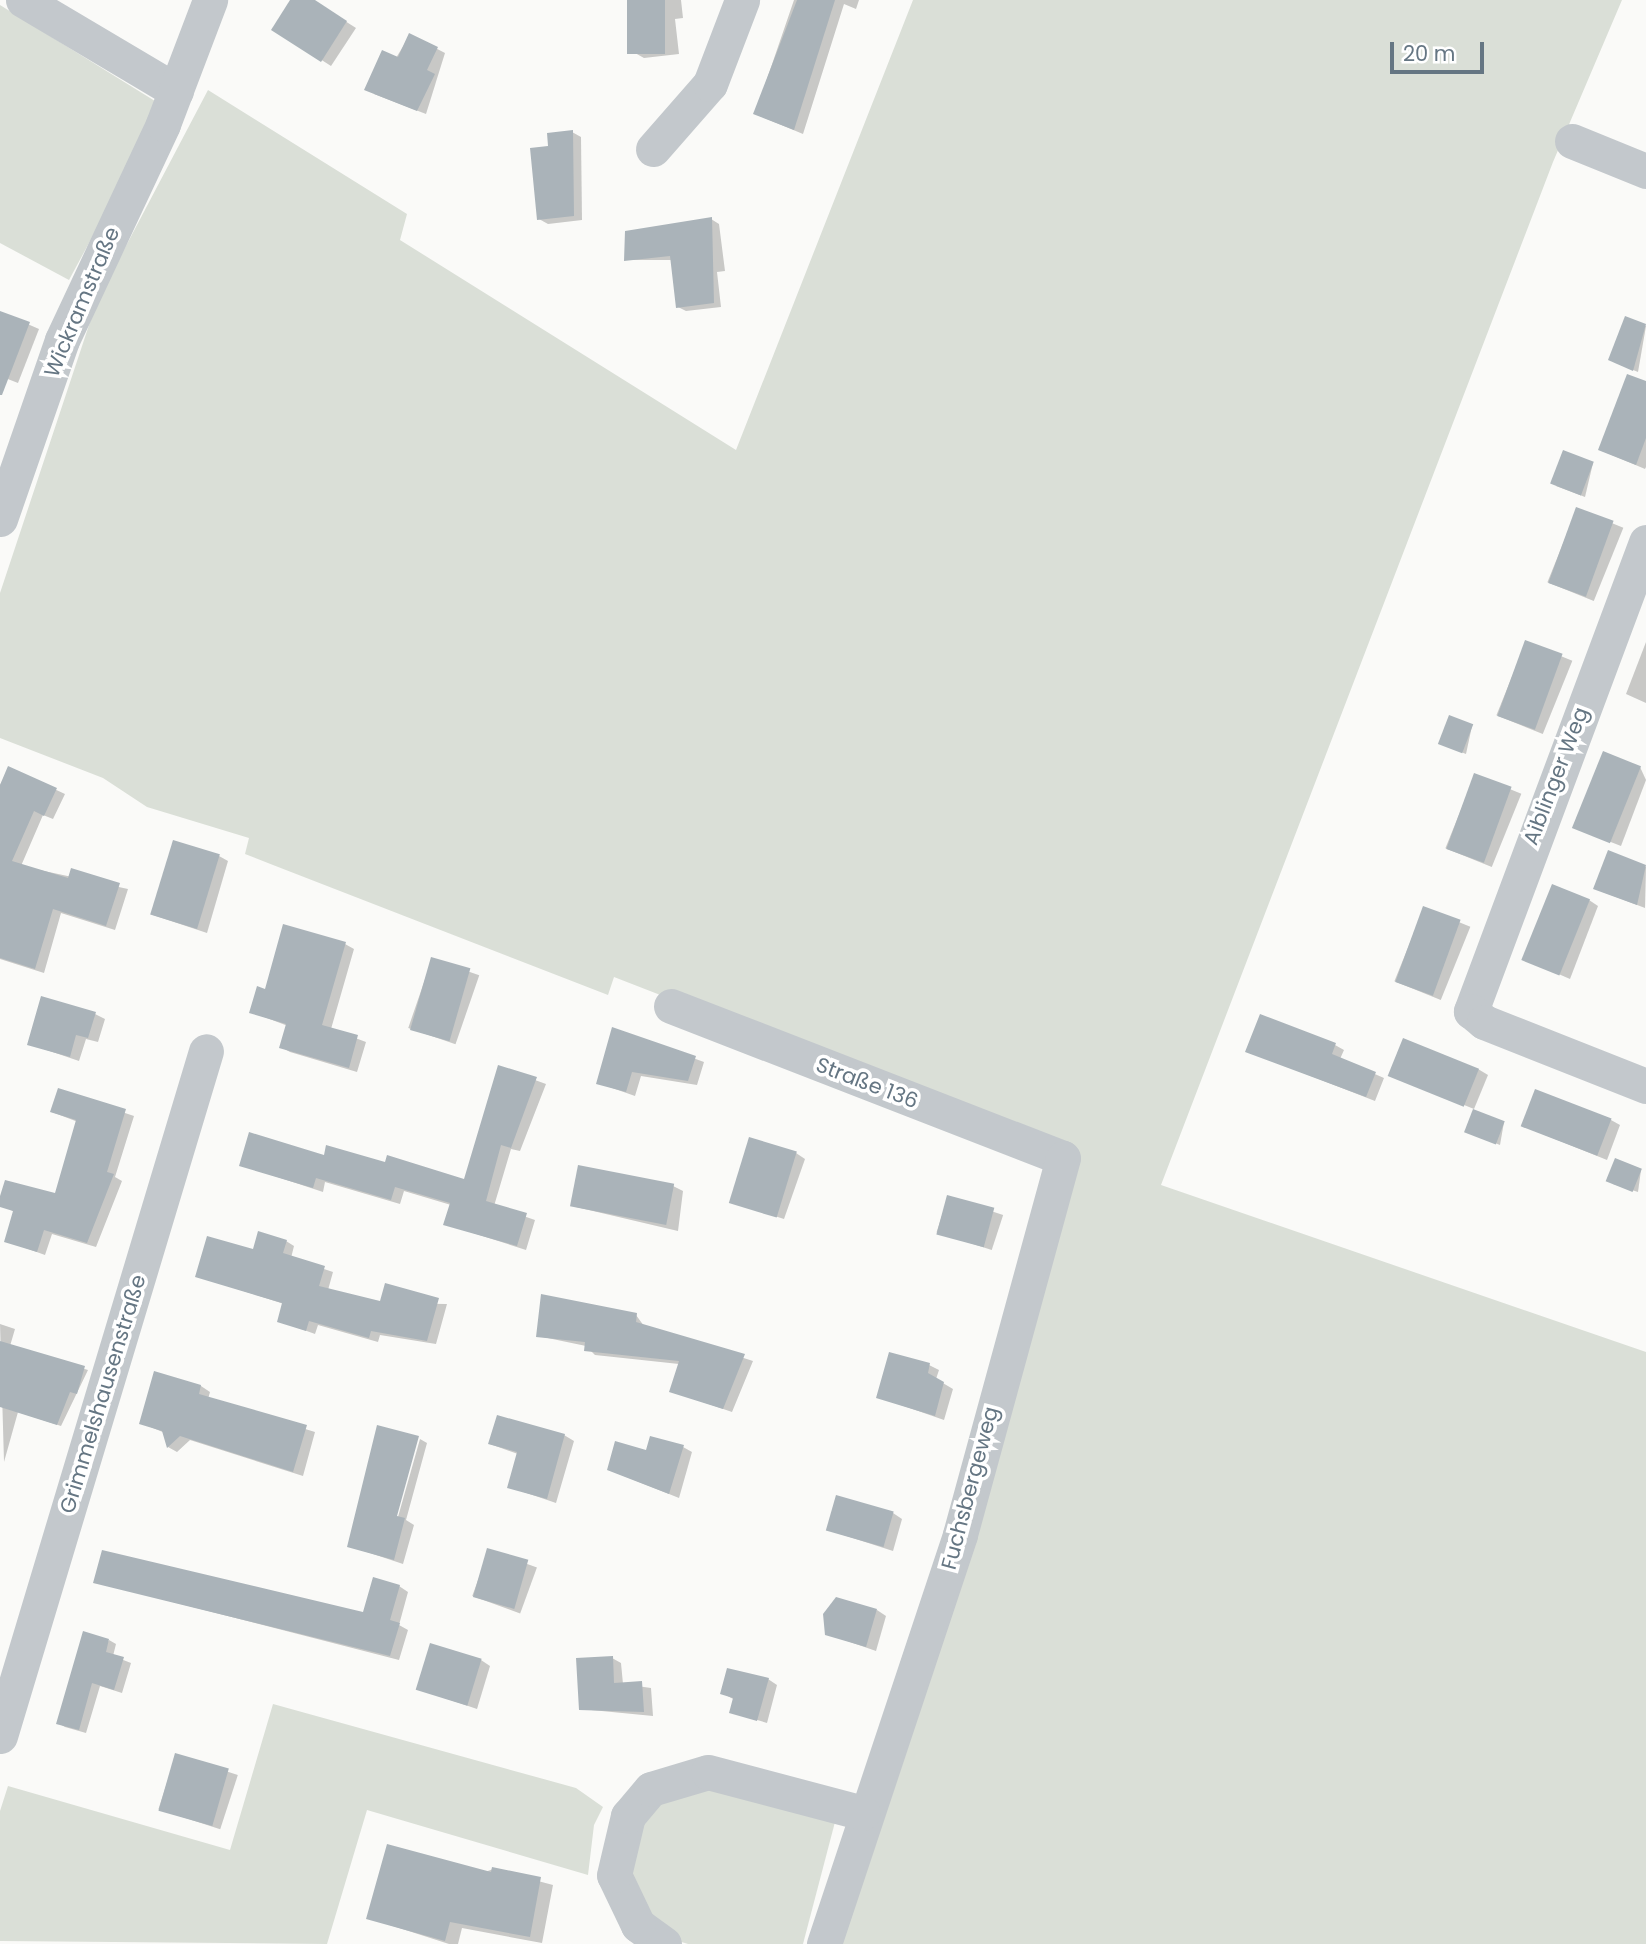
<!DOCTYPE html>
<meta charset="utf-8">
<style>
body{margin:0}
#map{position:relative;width:1646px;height:1944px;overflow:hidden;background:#fafaf8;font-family:Poppins,sans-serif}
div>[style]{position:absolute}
.green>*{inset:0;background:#dadfd7}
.shadow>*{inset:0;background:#0003;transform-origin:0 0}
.building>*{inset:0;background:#aab3b9;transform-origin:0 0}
.street>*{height:35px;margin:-17.5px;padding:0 17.5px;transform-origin:17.5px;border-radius:17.5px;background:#c3c8cc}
span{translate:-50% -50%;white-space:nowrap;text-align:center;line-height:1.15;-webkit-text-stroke:7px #fff;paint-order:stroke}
.street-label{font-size:21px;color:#657683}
.scale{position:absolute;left:1390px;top:42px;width:94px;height:32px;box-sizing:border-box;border:4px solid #657683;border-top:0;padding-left:9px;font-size:21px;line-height:24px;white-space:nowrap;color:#657683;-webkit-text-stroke:5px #fff;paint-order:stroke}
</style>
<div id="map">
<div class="green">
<i style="clip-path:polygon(913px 0,1622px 0,1553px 162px,1161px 1185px,1646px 1352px,1646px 1944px,842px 1944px,1072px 1155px,614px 977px,608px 995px,273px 865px,245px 854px,249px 838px,147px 807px,103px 778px,0 738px,0 593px,97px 301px,208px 90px,407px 214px,400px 240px,736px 450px)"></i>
<i style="clip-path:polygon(0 5px,163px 106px,69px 280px,0 243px)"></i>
<i style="clip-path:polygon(273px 1704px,576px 1788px,603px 1807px,594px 1825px,588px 1875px,367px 1810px,327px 1944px,0 1941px,0 1811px,8px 1786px,230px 1850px)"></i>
<i style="clip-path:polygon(712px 1789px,835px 1822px,803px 1944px,688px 1944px,659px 1935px,636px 1914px,627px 1854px,638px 1825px,658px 1803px)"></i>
</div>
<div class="shadow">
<i style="clip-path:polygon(292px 0,312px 0,356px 28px,331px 66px,273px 29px)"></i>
<i style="clip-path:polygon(629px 0,681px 0,683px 18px,675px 19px,679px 54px,644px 58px,635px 53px)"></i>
<i style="clip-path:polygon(794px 0,859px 0,856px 9px,844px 4px,803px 134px,755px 114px)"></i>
<i style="clip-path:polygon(410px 35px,445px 53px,426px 114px,374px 94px)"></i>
<i style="clip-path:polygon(572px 132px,581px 137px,582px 220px,548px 224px,539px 219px,550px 148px)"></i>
<i style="clip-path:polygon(711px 219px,719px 224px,725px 271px,717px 272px,721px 307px,686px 311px,678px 307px,673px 260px,626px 260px)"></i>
<i style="clip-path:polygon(0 312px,39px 329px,18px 383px,0 376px)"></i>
<i style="clip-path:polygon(1626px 318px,1646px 326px,1638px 372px,1614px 362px)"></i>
<i style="clip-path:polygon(1646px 383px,1646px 467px,1645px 469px,1600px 450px)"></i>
<i style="clip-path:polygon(1593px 463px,1585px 497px,1556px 486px)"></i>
<i style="left:1577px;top:509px;width:50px;height:79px;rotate:22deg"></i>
<i style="left:1526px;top:642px;width:50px;height:79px;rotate:22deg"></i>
<i style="clip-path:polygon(1646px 642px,1646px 703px,1626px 694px)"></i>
<i style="clip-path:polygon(1472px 726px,1466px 754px,1443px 745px)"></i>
<i style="clip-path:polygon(1640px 767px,1646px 780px,1621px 846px,1585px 832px)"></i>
<i style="clip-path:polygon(9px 768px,65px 794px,53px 819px,43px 815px,21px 866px,128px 889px,115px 930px,61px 913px,44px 973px,0 959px,0 785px)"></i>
<i style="left:1475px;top:775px;width:50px;height:79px;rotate:22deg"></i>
<i style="clip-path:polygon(1609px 853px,1646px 867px,1645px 908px,1603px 892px)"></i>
<i style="clip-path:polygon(219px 856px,228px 861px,207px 933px,153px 915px)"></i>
<i style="clip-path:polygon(1589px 900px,1598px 906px,1570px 979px,1524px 959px)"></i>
<i style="left:1424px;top:908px;width:50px;height:79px;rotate:22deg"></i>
<i style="clip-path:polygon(345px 944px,354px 949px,331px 1029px,366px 1042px,357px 1072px,290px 1052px,281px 1047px,288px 1026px,251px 1012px,266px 991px)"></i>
<i style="left:432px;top:959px;width:50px;height:73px;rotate:19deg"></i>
<i style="clip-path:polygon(95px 1014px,105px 1019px,98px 1042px,86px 1039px,79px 1061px,29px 1044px)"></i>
<i style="clip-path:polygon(1261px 1016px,1335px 1045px,1344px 1050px,1340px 1059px,1384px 1078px,1375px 1101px,1247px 1051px)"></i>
<i style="clip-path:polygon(613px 1029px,704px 1062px,697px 1085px,641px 1076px,635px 1096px,598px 1083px)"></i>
<i style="clip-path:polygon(499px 1067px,546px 1084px,520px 1151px,511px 1149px,494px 1206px,535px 1220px,526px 1250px,445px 1224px,451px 1205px,404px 1191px,400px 1204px,325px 1182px,323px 1192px,241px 1165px,325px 1157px,465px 1181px)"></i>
<i style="clip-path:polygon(1478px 1069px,1488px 1075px,1474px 1109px,1390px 1075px)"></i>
<i style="clip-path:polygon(59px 1091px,134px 1116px,115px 1177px,122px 1181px,96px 1247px,52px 1234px,45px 1255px,6px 1241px,14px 1212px,0 1202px,56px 1195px,78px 1122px,52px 1112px)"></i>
<i style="clip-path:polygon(1611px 1120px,1620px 1125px,1607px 1160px,1523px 1126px)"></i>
<i style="clip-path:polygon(1504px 1122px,1500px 1145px,1470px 1133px)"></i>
<i style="clip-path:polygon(796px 1153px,805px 1159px,784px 1219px,731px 1202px)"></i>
<i style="clip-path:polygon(1641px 1170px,1638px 1192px,1613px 1184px)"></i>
<i style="clip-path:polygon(673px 1186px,683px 1191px,678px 1231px,576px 1207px)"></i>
<i style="left:948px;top:1197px;width:58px;height:37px;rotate:18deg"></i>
<i style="clip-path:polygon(286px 1241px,294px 1246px,291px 1258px,333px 1272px,328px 1290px,381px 1303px,447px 1304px,436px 1344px,380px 1335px,378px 1342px,318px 1325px,315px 1334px,279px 1321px,284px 1304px,197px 1276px)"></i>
<i style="clip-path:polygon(636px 1315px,644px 1326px,753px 1361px,732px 1412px,671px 1391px,679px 1364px,595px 1355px,586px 1346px,538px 1336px)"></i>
<i style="clip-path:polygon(0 1324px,15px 1329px,10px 1346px,88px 1370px,61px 1426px,18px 1412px,4px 1462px)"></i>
<i style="clip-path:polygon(929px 1365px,939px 1370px,936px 1379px,953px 1389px,944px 1420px,878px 1397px)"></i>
<i style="clip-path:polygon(155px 1373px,201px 1386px,210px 1392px,208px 1399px,315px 1432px,303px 1476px,190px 1440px,177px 1452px,168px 1447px,165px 1433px,141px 1423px)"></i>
<i style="clip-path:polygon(564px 1435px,574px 1441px,556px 1503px,509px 1487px,518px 1454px,490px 1444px)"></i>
<i style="clip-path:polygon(420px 1439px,427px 1443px,406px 1520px,414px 1525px,403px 1564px,349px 1546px,396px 1524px)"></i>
<i style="clip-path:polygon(683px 1447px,692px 1452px,679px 1498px,609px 1470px,648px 1452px)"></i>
<i style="clip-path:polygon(893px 1513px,902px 1519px,893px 1551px,828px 1530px)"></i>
<i style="left:489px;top:1550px;width:51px;height:49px;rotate:20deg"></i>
<i style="clip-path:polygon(95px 1582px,364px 1614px,399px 1586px,408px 1592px,399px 1625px,408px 1630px,399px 1660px)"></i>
<i style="clip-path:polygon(877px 1610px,886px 1616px,876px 1651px,827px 1634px)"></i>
<i style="clip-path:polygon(109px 1640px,116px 1644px,113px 1656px,131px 1663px,122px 1693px,100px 1686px,86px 1733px,65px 1727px,58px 1723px)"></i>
<i style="clip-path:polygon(612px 1658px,621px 1663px,623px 1684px,651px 1688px,653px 1716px,581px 1709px)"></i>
<i style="clip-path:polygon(481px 1660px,490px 1666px,477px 1709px,418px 1689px)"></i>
<i style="clip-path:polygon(768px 1679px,777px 1685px,767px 1723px,731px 1712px,735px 1700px,722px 1693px)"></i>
<i style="left:176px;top:1755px;width:65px;height:57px;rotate:18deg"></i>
<i style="clip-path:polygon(493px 1869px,553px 1885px,542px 1943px,462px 1928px,458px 1944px,449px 1944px,368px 1918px)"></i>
</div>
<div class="building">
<i style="clip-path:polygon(290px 0,315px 0,347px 21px,321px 62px,271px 30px)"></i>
<i style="left:627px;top:0;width:38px;height:54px"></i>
<i style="clip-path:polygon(797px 0,835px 0,794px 130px,753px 114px)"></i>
<i style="clip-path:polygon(409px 33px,438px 47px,427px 70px,435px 74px,417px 111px,364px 90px,382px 50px,398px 57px)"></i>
<i style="clip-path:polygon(573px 130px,574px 216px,537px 220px,530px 148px,548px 146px,547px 133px)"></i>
<i style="clip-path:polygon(712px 217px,714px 303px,676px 308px,670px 256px,624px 261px,625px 231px)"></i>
<i style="clip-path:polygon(0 311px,30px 322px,2px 395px,0 395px)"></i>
<i style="clip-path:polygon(1625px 316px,1646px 324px,1633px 371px,1608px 360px)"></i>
<i style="clip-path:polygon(1627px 374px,1646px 381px,1646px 438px,1636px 465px,1598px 450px)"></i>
<i style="left:1563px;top:450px;width:33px;height:36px;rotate:21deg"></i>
<i style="left:1576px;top:507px;width:40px;height:81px;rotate:20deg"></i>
<i style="left:1525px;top:640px;width:40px;height:81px;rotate:20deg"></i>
<i style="left:1449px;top:715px;width:26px;height:31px;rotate:21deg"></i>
<i style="left:1603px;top:751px;width:41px;height:83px;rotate:22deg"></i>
<i style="clip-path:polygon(8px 766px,57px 788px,44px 816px,34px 811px,12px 861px,68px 878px,71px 868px,120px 883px,106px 926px,53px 909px,35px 969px,0 958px,0 785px)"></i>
<i style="left:1474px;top:773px;width:40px;height:81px;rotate:20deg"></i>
<i style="left:173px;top:840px;width:49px;height:78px;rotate:17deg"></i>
<i style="clip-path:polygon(1608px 850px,1646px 865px,1637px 905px,1593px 889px)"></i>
<i style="left:1552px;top:884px;width:41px;height:82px;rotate:22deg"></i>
<i style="left:1423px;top:906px;width:40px;height:81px;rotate:20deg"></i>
<i style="clip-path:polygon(283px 924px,346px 942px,322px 1025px,358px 1035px,349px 1068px,279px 1048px,286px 1024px,249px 1013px,257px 986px,265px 989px)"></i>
<i style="left:431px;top:957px;width:41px;height:76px;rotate:16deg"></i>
<i style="clip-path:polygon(41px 996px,96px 1012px,88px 1038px,76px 1035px,70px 1057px,27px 1045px)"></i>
<i style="clip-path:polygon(1260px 1014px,1336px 1043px,1332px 1054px,1376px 1072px,1366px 1097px,1245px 1052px)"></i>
<i style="clip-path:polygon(612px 1027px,696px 1056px,688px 1081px,632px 1072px,626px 1092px,596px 1084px)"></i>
<i style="left:1403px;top:1038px;width:82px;height:41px;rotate:22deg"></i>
<i style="clip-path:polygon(498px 1065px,537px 1077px,511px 1148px,501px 1145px,486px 1201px,527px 1213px,517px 1246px,443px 1225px,450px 1203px,395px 1187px,391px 1200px,316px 1178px,313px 1188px,239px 1166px,249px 1132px,324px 1155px,326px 1145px,385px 1162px,387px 1155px,464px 1179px)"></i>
<i style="clip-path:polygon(58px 1088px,126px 1109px,107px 1172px,114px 1174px,87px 1243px,44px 1230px,37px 1252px,4px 1242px,13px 1211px,0 1207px,0 1196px,5px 1180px,55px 1193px,76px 1120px,50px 1112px)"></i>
<i style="left:1535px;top:1089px;width:82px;height:40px;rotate:21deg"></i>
<i style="left:1473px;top:1109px;width:34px;height:25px;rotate:21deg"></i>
<i style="left:749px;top:1137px;width:50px;height:69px;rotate:17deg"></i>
<i style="left:1615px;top:1158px;width:29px;height:25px;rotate:22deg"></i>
<i style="left:578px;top:1165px;width:98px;height:42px;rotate:11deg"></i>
<i style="left:947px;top:1195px;width:49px;height:41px;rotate:15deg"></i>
<i style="clip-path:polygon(258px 1231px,287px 1240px,283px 1253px,325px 1266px,319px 1286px,380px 1301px,385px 1283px,439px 1298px,427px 1341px,371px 1331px,369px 1338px,309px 1321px,306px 1331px,277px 1322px,282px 1303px,195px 1277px,207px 1236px,253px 1249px)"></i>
<i style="clip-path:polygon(541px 1294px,637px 1313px,636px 1322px,745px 1354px,723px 1409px,669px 1392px,679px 1361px,584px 1351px,585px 1342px,536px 1337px)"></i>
<i style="clip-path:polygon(0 1341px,85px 1366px,77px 1394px,70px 1392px,57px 1425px,0 1407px)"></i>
<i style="clip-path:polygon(889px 1352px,930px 1363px,928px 1373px,944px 1382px,935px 1416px,876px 1398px)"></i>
<i style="clip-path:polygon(154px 1371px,201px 1385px,199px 1394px,307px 1425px,293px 1472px,180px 1436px,167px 1448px,162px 1431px,139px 1424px)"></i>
<i style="clip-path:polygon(497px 1415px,565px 1434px,547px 1499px,507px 1488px,517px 1452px,488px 1444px)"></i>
<i style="clip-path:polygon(377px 1425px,419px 1436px,397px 1516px,405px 1518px,394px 1560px,347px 1547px)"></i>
<i style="clip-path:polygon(650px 1436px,684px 1445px,669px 1494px,607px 1470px,615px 1441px,646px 1450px)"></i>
<i style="left:836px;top:1495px;width:60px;height:37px;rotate:16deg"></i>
<i style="left:487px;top:1548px;width:43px;height:51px;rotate:16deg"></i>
<i style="clip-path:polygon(102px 1550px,363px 1612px,373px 1577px,400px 1585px,390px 1620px,400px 1623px,390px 1656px,93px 1583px)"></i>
<i style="clip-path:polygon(836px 1597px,877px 1609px,866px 1647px,825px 1635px,823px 1614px)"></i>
<i style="clip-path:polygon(83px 1631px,109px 1639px,106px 1652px,124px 1657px,114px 1690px,92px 1683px,79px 1730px,56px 1724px)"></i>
<i style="left:430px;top:1643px;width:54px;height:49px;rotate:17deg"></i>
<i style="clip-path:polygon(613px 1656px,614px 1683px,642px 1681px,644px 1712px,579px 1710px,576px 1658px)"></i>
<i style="clip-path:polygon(727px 1668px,769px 1678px,757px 1721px,729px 1713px,733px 1698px,720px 1694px)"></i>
<i style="left:175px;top:1753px;width:56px;height:60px;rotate:16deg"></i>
<i style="clip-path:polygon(387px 1844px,491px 1872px,492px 1867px,541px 1877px,530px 1937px,450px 1922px,445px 1941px,366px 1919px)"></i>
</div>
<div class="street">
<i style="left:23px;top:0;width:178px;rotate:30.7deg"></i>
<i style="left:1572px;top:141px;width:80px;rotate:22.1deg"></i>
<i style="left:653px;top:149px;width:86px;rotate:-48.8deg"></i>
<i style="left:710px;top:84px;width:90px;rotate:-69.1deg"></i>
<i style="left:0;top:519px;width:189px;rotate:-70.9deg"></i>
<i style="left:62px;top:340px;width:238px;rotate:-64.9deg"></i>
<i style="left:163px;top:124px;width:133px;rotate:-69.2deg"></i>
<i style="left:1646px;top:542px;width:501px;rotate:110.46deg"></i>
<i style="left:1471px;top:1011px;width:17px;rotate:40deg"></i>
<i style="left:1484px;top:1022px;width:174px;rotate:21.6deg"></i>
<i style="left:671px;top:1006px;width:420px;rotate:21.2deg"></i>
<i style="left:1063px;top:1158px;width:391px;rotate:105.3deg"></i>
<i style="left:960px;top:1535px;width:431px;rotate:108.4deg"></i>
<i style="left:0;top:1736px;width:715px;rotate:-73.26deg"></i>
<i style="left:664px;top:1944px;width:32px;rotate:-144deg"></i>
<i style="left:638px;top:1925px;width:55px;rotate:-115.6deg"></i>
<i style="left:614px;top:1875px;width:61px;rotate:-76.7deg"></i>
<i style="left:628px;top:1816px;width:35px;rotate:-50deg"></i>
<i style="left:651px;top:1789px;width:59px;rotate:-16.6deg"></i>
<i style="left:708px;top:1772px;width:160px;rotate:14.8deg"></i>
</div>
<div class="street-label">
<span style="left:82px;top:302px;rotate:-67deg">Wickramstraße</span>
<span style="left:1556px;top:776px;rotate:-69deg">Aiblinger Weg</span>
<span style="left:867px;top:1083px;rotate:21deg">Straße 136</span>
<span style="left:103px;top:1394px;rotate:-73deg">Grimmelshausenstraße</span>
<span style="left:970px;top:1488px;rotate:-75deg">Fuchsbergeweg</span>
</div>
<div class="scale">20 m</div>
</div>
